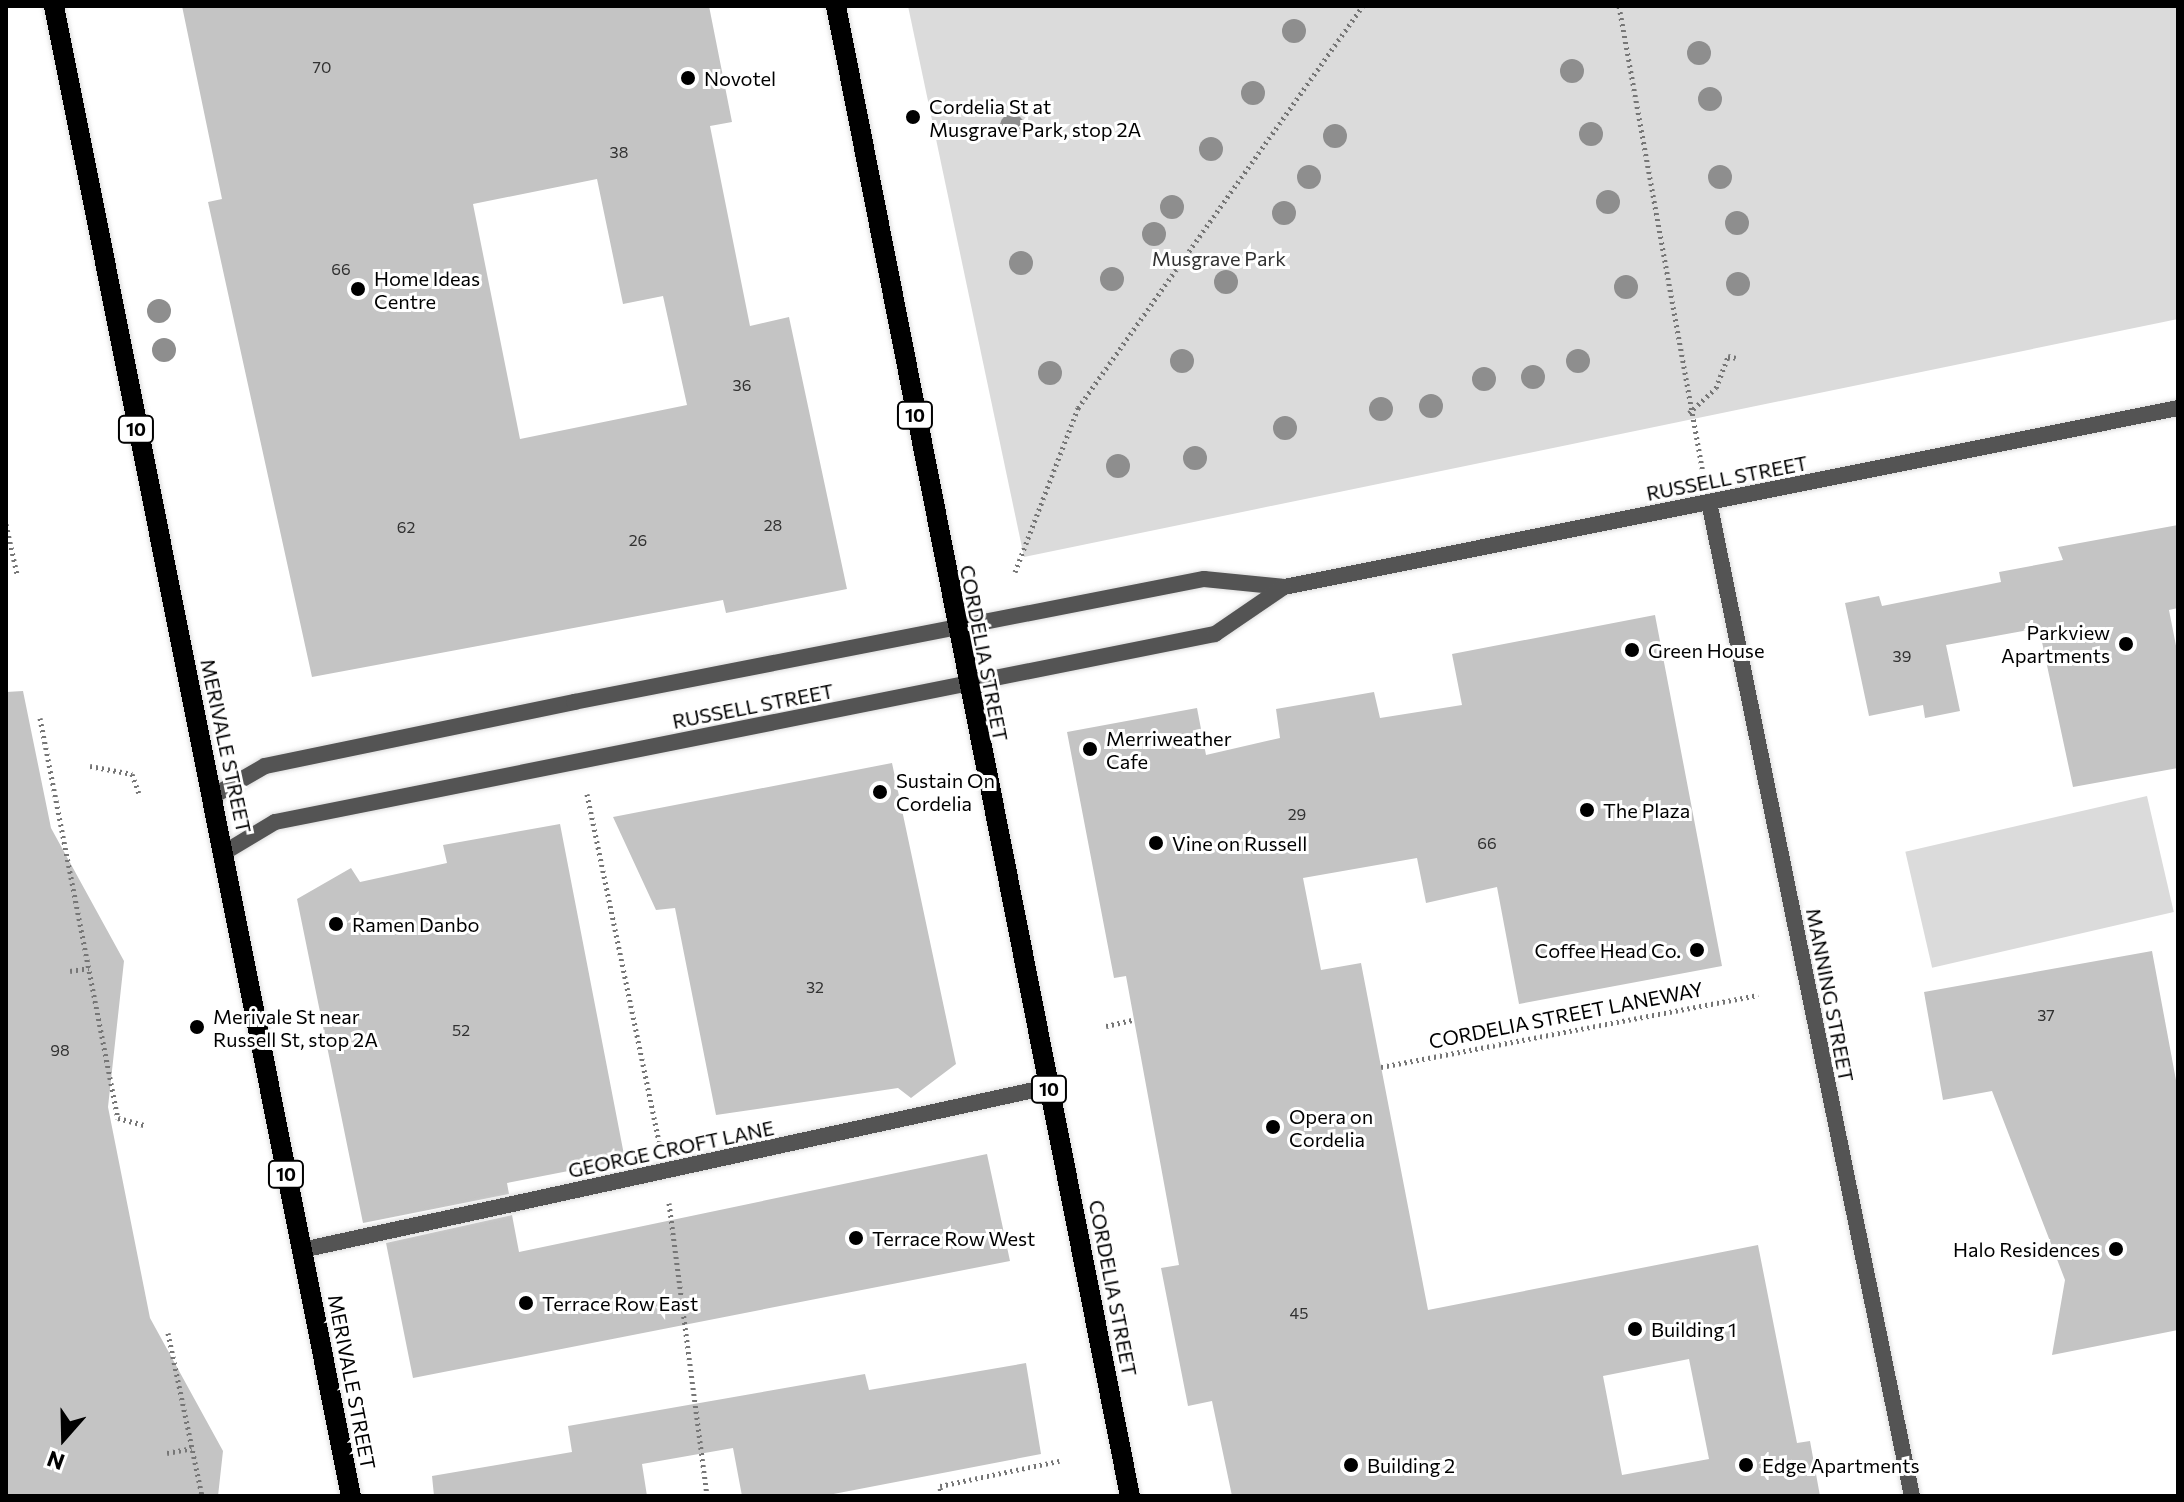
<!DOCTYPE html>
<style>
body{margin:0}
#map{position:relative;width:2184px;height:1502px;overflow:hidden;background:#fff;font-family:Commissioner,sans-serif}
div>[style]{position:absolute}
.green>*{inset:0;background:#dbdbdb;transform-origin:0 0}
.building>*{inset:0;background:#c4c4c4}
.path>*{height:5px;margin-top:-2.5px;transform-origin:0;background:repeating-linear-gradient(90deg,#767676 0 2px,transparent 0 6px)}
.roads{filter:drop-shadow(0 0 2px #dbdbdb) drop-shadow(0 0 2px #dbdbdb)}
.lane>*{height:16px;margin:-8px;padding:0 8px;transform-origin:8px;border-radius:8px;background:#545454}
.street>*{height:16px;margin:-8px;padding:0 8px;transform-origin:8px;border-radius:8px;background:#545454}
.primary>*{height:20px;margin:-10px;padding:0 10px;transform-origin:10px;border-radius:10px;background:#000}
.trees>*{width:24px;height:24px;margin:-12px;border-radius:50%;background:#8e8e8e}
.dots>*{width:22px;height:22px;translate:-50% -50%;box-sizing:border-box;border:4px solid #fff;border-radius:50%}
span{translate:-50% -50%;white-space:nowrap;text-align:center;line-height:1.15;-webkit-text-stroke:6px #fff;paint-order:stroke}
.number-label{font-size:16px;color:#313131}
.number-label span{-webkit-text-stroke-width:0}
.shield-label span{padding:2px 6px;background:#fff;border:2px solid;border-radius:6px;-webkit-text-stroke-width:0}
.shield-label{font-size:18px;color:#000;font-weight:700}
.poi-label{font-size:20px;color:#000}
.left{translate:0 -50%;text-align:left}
.right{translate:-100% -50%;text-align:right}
.park-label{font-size:20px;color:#323232}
.street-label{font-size:20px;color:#000}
.frame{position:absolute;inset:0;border:8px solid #000;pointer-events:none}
.north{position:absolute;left:24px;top:1398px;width:80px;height:80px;-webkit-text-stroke:6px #fff;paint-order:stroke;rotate:200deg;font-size:22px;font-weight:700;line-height:32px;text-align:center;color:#000}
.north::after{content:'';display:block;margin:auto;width:28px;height:36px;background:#000;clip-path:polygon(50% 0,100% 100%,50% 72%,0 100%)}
</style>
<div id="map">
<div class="green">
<i style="clip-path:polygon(908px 6px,2178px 6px,2178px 319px,1024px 557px)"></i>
<i style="left:2147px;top:796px;width:119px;height:248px;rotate:77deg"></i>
</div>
<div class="building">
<i style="clip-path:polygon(evenodd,182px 6px,709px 6px,732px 122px,710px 126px,750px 326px,789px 317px,847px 589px,726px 613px,723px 600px,312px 677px,208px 202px,222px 199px,182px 6px,597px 179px,623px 304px,663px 296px,687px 405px,520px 439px,473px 204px,597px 179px)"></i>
<i style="clip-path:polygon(2178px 525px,2178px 608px,2169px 610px,2178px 656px,2178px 768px,2073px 787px,2039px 628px,1946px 645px,1960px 711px,1925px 718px,1923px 705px,1869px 716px,1845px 603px,1879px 596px,1882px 606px,2001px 582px,1999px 572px,2063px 560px,2058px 547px)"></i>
<i style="clip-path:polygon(evenodd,1655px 615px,1722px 966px,1519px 1004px,1497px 887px,1426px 903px,1417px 858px,1303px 878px,1321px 970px,1361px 963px,1428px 1310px,1758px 1245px,1797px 1443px,1810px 1441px,1820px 1496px,1232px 1496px,1212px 1401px,1188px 1406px,1161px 1268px,1179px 1265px,1126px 976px,1114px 978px,1067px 732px,1197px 708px,1206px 755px,1280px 738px,1276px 709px,1374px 692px,1380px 718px,1462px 705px,1452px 654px,1655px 615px,1689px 1359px,1709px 1459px,1622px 1475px,1603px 1376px,1689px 1359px)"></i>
<i style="clip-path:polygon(23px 691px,51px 828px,124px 961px,108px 1107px,150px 1318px,223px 1451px,218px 1496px,6px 1496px,6px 692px)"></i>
<i style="clip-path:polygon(892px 763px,956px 1064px,911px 1098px,898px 1088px,716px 1115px,675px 908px,656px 910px,613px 817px)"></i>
<i style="clip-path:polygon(560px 824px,625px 1160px,507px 1183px,509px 1194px,363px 1223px,297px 899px,351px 868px,360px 882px,447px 863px,443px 845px)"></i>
<i style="clip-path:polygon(2152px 951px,2178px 1091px,2178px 1330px,2052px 1355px,2065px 1280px,1992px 1091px,1943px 1100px,1924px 992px)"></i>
<i style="clip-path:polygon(987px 1154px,1010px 1261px,413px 1378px,386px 1243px,512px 1215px,519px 1252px)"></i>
<i style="clip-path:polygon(1026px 1363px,1041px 1454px,823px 1496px,742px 1496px,733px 1448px,642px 1464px,647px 1496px,434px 1496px,432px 1476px,572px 1452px,568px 1426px,865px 1374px,869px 1390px)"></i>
</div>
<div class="path">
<i style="left:1619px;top:6px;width:474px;rotate:79.8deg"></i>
<i style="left:1689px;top:413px;width:37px;rotate:-43deg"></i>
<i style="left:1716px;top:388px;width:34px;rotate:-69deg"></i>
<i style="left:1728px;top:356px;width:8px;rotate:14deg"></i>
<i style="left:6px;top:524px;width:51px;rotate:77.6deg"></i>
<i style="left:1015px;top:572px;width:176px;rotate:-69deg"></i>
<i style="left:1078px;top:408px;width:493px;rotate:-54.7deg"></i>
<i style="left:40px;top:718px;width:408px;rotate:79deg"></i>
<i style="left:118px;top:1118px;width:28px;rotate:15deg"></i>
<i style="left:90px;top:766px;width:43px;rotate:10.8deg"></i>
<i style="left:132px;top:774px;width:20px;rotate:70deg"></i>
<i style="left:587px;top:794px;width:355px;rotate:78.3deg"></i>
<i style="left:70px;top:971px;width:19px;rotate:-9deg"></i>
<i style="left:1106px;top:1026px;width:28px;rotate:-13deg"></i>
<i style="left:1381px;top:1067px;width:384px;rotate:-10.8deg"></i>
<i style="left:669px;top:1203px;width:295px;rotate:82.6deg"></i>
<i style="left:168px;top:1333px;width:167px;rotate:78.2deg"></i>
<i style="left:167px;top:1453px;width:25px;rotate:-11deg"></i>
<i style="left:941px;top:1496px;width:10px;rotate:-96deg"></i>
<i style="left:940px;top:1486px;width:122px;rotate:-11.9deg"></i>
</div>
<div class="roads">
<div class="lane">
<i style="left:302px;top:1250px;width:764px;rotate:-12.33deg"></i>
</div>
<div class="street">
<i style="left:1709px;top:502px;width:1015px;rotate:78.46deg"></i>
<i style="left:213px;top:796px;width:60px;rotate:-30deg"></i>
<i style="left:265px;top:766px;width:316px;rotate:-11.7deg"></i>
<i style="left:574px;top:702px;width:642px;rotate:-11.05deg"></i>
<i style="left:1204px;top:579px;width:80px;rotate:5.7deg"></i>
<i style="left:1284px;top:587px;width:912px;rotate:-11.32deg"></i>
<i style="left:225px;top:852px;width:58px;rotate:-31deg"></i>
<i style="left:275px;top:822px;width:959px;rotate:-11.31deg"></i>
<i style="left:1215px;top:634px;width:83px;rotate:-34.3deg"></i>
</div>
<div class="primary">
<i style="left:54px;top:6px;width:1519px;rotate:78.73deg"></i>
<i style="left:836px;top:6px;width:1519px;rotate:78.84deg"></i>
</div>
</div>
<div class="trees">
<i style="left:1294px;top:31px"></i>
<i style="left:1699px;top:53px"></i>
<i style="left:1572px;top:71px"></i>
<i style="left:1253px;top:93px"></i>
<i style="left:1710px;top:99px"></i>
<i style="left:1012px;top:126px"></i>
<i style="left:1591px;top:134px"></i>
<i style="left:1335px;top:136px"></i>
<i style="left:1211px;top:149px"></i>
<i style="left:1309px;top:177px"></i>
<i style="left:1720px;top:177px"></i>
<i style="left:1608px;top:202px"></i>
<i style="left:1172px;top:207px"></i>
<i style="left:1284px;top:213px"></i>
<i style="left:1737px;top:223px"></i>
<i style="left:1154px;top:234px"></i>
<i style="left:1021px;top:263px"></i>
<i style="left:1112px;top:279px"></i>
<i style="left:1226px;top:282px"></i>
<i style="left:1738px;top:284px"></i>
<i style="left:1626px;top:287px"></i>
<i style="left:159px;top:311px"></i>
<i style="left:164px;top:350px"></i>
<i style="left:1182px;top:361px"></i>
<i style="left:1578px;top:361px"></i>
<i style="left:1050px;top:373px"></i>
<i style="left:1533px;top:377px"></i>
<i style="left:1484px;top:379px"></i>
<i style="left:1431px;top:406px"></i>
<i style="left:1381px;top:409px"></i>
<i style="left:1285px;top:428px"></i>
<i style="left:1195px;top:458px"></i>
<i style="left:1118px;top:466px"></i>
</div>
<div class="dots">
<i style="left:688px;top:78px;background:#000"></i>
<i style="left:913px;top:117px;background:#000"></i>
<i style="left:358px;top:289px;background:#000"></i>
<i style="left:2126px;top:644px;background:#000"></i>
<i style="left:1632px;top:650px;background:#000"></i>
<i style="left:1090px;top:749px;background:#000"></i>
<i style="left:880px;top:792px;background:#000"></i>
<i style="left:1587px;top:810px;background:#000"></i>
<i style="left:1156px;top:843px;background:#000"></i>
<i style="left:336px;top:924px;background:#000"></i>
<i style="left:1697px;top:950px;background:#000"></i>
<i style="left:197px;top:1027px;background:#000"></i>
<i style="left:1273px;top:1127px;background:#000"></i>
<i style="left:856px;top:1238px;background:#000"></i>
<i style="left:2116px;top:1249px;background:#000"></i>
<i style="left:526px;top:1303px;background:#000"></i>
<i style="left:1635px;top:1329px;background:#000"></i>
<i style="left:1351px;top:1465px;background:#000"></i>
<i style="left:1746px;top:1465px;background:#000"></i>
</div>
<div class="number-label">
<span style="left:322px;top:67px">70</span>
<span style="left:619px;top:152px">38</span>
<span style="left:341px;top:269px">66</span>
<span style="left:742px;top:385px">36</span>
<span style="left:773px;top:525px">28</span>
<span style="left:406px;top:527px">62</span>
<span style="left:638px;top:540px">26</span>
<span style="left:1902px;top:656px">39</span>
<span style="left:1297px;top:814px">29</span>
<span style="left:1487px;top:843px">66</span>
<span style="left:815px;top:987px">32</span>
<span style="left:2046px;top:1015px">37</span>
<span style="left:461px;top:1030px">52</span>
<span style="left:60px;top:1050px">98</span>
<span style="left:1299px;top:1313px">45</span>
</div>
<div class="shield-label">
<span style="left:915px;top:415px">10</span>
<span style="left:136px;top:429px">10</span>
<span style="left:1049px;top:1089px">10</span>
<span style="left:286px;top:1174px">10</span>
</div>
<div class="poi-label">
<span class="left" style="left:704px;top:78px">Novotel</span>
<span class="left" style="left:929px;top:118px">Cordelia St at<br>Musgrave Park, stop 2A</span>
<span class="left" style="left:374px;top:290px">Home Ideas<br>Centre</span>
<span class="right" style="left:2110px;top:644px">Parkview<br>Apartments</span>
<span class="left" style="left:1648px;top:650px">Green House</span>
<span class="left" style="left:1106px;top:750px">Merriweather<br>Cafe</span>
<span class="left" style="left:896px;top:792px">Sustain On<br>Cordelia</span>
<span class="left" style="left:1603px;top:810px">The Plaza</span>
<span class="left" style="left:1172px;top:843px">Vine on Russell</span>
<span class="left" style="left:352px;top:924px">Ramen Danbo</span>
<span class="right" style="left:1681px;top:950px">Coffee Head Co.</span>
<span class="left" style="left:213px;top:1028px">Merivale St near<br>Russell St, stop 2A</span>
<span class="left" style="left:1289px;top:1128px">Opera on<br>Cordelia</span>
<span class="left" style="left:872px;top:1238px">Terrace Row West</span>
<span class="right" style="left:2100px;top:1249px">Halo Residences</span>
<span class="left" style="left:542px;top:1303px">Terrace Row East</span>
<span class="left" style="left:1651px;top:1329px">Building 1</span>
<span class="left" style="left:1367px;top:1465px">Building 2</span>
<span class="left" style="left:1762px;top:1465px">Edge Apartments</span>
</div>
<div class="park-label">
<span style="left:1219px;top:258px">Musgrave Park</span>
</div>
<div class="street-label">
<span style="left:1727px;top:478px;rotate:-11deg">RUSSELL STREET</span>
<span style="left:984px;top:653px;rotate:79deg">CORDELIA STREET</span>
<span style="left:753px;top:706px;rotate:-11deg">RUSSELL STREET</span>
<span style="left:226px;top:746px;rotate:78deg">MERIVALE STREET</span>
<span style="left:1830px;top:995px;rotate:79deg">MANNING STREET</span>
<span style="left:1566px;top:1015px;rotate:-11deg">CORDELIA STREET LANEWAY</span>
<span style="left:671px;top:1149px;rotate:-12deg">GEORGE CROFT LANE</span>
<span style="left:1113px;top:1288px;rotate:79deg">CORDELIA STREET</span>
<span style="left:352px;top:1382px;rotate:79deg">MERIVALE STREET</span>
</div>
<div class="frame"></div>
<div class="north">N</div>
</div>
